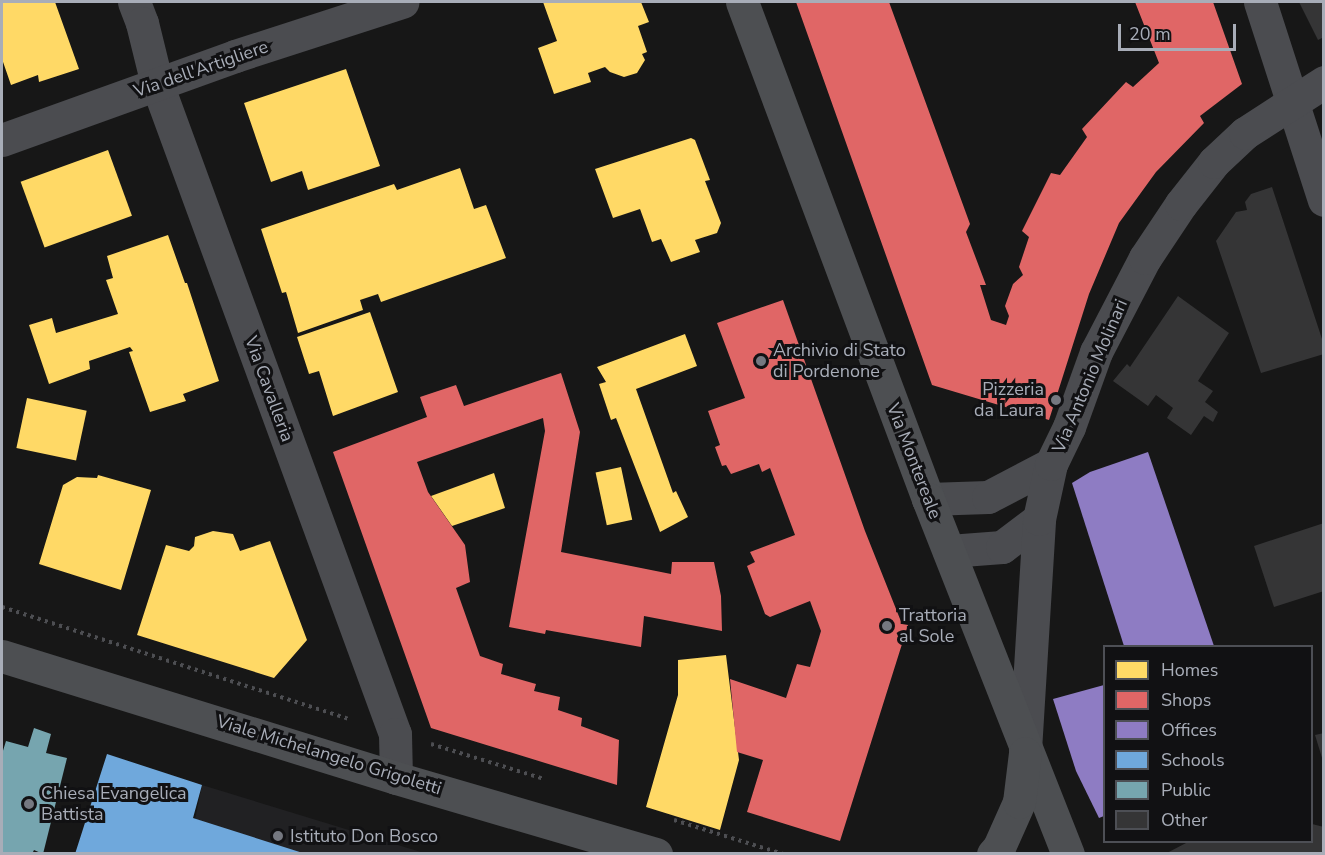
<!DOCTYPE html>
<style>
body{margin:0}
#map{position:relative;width:1325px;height:855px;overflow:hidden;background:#171717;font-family:"Nunito Sans",sans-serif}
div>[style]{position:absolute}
.built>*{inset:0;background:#212123}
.homes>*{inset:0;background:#ffd966;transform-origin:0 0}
.shops>*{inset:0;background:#e06666}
.offices>*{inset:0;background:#8e7cc3}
.schools>*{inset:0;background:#6fa8dc}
.public>*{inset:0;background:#76a5af}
.building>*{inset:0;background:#353536}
.path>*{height:4px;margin-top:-2px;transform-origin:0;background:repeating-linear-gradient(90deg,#4d4e52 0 3px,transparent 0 7.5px)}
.minor>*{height:33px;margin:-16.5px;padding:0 16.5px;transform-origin:16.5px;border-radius:16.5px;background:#4b4c50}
.major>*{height:33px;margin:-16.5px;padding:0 16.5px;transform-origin:16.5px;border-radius:16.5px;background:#4d4f52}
.dots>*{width:16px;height:16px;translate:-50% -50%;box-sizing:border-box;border:3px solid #111113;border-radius:50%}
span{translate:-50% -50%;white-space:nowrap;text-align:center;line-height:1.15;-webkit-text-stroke:6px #111113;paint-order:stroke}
.street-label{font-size:18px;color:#a8adb8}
.poi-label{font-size:18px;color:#a8adb8}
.left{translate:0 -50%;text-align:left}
.right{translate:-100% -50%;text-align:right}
.frame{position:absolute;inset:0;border:3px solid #a8adb8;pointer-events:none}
.legend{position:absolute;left:1103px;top:645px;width:210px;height:198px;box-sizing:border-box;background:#111113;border:2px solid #4d4f55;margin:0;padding:8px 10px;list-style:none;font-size:18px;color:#a8adb8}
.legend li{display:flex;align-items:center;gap:12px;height:30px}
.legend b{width:30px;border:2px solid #4d4f55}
.scale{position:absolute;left:1118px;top:24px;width:118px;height:27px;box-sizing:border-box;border:3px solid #a8adb8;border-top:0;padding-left:8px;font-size:18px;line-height:21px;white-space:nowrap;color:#a8adb8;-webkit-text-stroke:4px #111113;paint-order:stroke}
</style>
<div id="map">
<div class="built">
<i style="clip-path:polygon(202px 785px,424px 853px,188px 854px)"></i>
</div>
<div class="homes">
<i style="clip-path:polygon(2px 2px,55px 2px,79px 69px,39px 82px,38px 75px,11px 85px,2px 59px)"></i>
<i style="clip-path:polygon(543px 2px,641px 2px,649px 22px,638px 26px,647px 52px,642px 54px,645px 60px,637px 73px,624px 77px,610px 72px,605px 67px,588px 73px,591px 82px,554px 94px,538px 48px,557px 41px)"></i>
<i style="clip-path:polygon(346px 69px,380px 166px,308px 190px,302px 171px,271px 182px,244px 103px)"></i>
<i style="clip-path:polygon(691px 138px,695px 140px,710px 180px,705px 181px,721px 223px,717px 233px,695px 240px,700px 252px,671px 262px,661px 239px,652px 242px,640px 209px,613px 218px,595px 169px)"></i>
<i style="left:108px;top:150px;width:70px;height:93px;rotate:70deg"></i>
<i style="clip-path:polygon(460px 168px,474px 209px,486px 205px,506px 258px,381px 302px,378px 294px,360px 300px,363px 310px,298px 333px,286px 292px,282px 293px,261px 229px,394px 184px,397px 190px)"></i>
<i style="clip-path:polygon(168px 235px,185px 283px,187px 283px,219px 381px,183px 394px,186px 401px,150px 412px,129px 352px,133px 351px,130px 347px,89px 361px,90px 369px,49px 384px,29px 325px,52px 318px,56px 333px,118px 314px,106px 280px,113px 278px,107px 256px)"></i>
<i style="clip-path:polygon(370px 312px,398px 392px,333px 416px,319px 371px,309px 374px,297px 337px)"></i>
<i style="clip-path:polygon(685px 334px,697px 366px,636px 389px,673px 493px,676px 491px,688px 517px,660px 532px,616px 418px,611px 420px,599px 384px,606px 382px,597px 367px)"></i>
<i style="left:27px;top:398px;width:61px;height:51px;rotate:12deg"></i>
<i style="left:621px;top:467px;width:54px;height:26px;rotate:78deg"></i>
<i style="clip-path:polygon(494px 473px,505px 508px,452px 526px,431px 496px)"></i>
<i style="clip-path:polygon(98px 475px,151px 490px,121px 590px,39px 564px,63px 485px,77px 477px,97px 478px)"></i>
<i style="clip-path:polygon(213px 531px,233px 534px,240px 551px,270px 541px,307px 640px,274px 678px,137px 635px,166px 545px,189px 551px,194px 546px,195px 537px)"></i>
<i style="clip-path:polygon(726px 655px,739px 760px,720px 830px,646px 807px,678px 695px,678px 660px)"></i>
</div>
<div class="shops">
<i style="clip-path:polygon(796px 2px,889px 2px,970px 224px,966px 232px,986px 285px,980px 285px,991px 320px,1006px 325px,1009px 316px,1005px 306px,1013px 284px,1023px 275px,1019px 267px,1029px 237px,1022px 231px,1051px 173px,1060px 175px,1087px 137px,1082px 129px,1126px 82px,1133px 87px,1159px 63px,1135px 2px,1213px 2px,1242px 84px,1200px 116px,1204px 123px,1156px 172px,1119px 223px,1089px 294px,1049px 420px,932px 385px)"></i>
<i style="clip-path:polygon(783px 300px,865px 531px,902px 624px,908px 625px,840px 841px,747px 812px,763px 760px,737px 752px,730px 679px,786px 698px,797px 664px,810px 667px,821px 631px,810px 601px,770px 617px,765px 614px,747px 566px,755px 562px,750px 552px,795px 535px,770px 468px,762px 472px,759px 464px,731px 474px,726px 465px,722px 466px,715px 447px,720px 445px,708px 411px,745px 398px,717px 323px)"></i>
<i style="clip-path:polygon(561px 373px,580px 432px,561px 552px,671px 574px,672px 562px,714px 562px,721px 596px,722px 631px,644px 616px,641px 647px,546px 630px,545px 634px,509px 627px,545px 431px,543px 418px,417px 462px,428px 492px,465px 545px,470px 582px,456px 588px,480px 656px,503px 664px,501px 674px,536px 684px,534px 691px,560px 697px,558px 710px,582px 718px,581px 726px,619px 740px,617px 785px,431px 728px,333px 452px,427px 417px,420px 397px,456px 385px,464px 406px)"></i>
</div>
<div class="offices">
<i style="clip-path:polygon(1148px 452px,1214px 646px,1124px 646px,1072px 483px,1090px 472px)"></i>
<i style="clip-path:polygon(1104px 685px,1104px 816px,1099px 818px,1076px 771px,1053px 699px)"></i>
</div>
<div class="schools">
<i style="clip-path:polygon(107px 754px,202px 785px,193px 818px,306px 854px,75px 854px)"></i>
</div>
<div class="public">
<i style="clip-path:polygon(34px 728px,51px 734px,46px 753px,67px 758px,43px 854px,34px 850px,32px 854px,2px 854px,2px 754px,6px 741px,28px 747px)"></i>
</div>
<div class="building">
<i style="clip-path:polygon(1299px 2px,1324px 2px,1324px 37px,1318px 40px)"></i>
<i style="clip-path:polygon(1272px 187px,1324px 345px,1324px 354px,1261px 373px,1216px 241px,1236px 212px,1247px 210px,1245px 202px,1251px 194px)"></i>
<i style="clip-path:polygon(1178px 296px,1229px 333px,1198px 381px,1213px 391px,1205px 402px,1218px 412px,1213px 422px,1204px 416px,1191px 435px,1167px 418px,1173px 408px,1156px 395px,1148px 406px,1113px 381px,1127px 364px,1130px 367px)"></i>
<i style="clip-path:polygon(1324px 523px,1324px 591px,1274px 607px,1254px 546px)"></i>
<i style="clip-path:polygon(1324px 733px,1324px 761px,1323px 761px,1315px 735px)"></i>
<i style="clip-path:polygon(1312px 824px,1324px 827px,1324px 854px,1165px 854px,1188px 842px,1312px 842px)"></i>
</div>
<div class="path">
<i style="left:2px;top:607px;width:365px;rotate:17.9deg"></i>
<i style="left:431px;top:744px;width:118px;rotate:17.2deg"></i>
<i style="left:674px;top:820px;width:114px;rotate:17.3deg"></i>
</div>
<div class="minor">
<i style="left:134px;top:2px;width:22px;rotate:69deg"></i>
<i style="left:142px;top:23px;width:63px;rotate:76.2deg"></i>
<i style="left:157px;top:84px;width:692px;rotate:69.89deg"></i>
<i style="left:395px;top:734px;width:44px;rotate:88.7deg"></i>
<i style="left:1260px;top:2px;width:208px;rotate:72.1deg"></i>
<i style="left:2px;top:140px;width:248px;rotate:-19.8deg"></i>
<i style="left:235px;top:56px;width:176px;rotate:-17.9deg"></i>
<i style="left:928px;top:499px;width:60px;rotate:-1.9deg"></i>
<i style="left:988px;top:497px;width:71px;rotate:-27.6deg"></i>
<i style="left:949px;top:551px;width:53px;rotate:-4.3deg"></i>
<i style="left:1002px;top:547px;width:46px;rotate:-37.1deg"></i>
<i style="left:1025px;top:750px;width:231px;rotate:-86.5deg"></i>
<i style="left:1039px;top:519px;width:56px;rotate:-77.7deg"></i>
<i style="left:1051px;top:464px;width:41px;rotate:-64.1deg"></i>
<i style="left:1069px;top:427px;width:80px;rotate:-70.2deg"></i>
<i style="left:1096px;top:352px;width:106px;rotate:-62.5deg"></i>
<i style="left:1145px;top:258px;width:65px;rotate:-56.3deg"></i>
<i style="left:1181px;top:204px;width:53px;rotate:-51.8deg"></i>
<i style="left:1214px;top:162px;width:42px;rotate:-43.1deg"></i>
<i style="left:1245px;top:133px;width:94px;rotate:-32.8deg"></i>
</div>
<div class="major">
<i style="left:742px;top:2px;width:531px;rotate:69.48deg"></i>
<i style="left:928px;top:499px;width:382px;rotate:68.5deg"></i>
<i style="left:2px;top:656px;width:412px;rotate:17.2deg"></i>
<i style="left:396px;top:778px;width:271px;rotate:16.3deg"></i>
<i style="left:993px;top:854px;width:9px;rotate:-49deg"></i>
<i style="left:999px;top:847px;width:49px;rotate:-66deg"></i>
<i style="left:1019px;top:802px;width:49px;rotate:-83deg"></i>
</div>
<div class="dots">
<i style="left:761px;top:361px;background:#757880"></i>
<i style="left:1056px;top:400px;background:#757880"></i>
<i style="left:887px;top:626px;background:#757880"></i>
<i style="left:29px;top:804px;background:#757880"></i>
<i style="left:278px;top:836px;background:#757880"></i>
</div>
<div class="street-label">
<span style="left:201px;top:69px;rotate:-19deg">Via dell'Artigliere</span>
<span style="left:1090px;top:376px;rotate:-67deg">Via Antonio Molinari</span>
<span style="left:269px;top:389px;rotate:70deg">Via Cavalleria</span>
<span style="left:914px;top:461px;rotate:69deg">Via Montereale</span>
<span style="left:329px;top:755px;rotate:17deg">Viale Michelangelo Grigoletti</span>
</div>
<div class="poi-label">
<span class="left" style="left:773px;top:361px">Archivio di Stato<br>di Pordenone</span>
<span class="right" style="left:1044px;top:400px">Pizzeria<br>da Laura</span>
<span class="left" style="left:899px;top:626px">Trattoria<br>al Sole</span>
<span class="left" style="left:41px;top:804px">Chiesa Evangelica<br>Battista</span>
<span class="left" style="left:290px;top:836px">Istituto Don Bosco</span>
</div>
<div class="frame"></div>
<ul class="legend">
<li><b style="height:16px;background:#ffd966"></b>Homes</li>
<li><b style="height:16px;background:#e06666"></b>Shops</li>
<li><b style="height:16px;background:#8e7cc3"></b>Offices</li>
<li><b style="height:16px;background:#6fa8dc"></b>Schools</li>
<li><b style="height:16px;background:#76a5af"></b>Public</li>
<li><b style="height:16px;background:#353536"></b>Other</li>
</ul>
<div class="scale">20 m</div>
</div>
